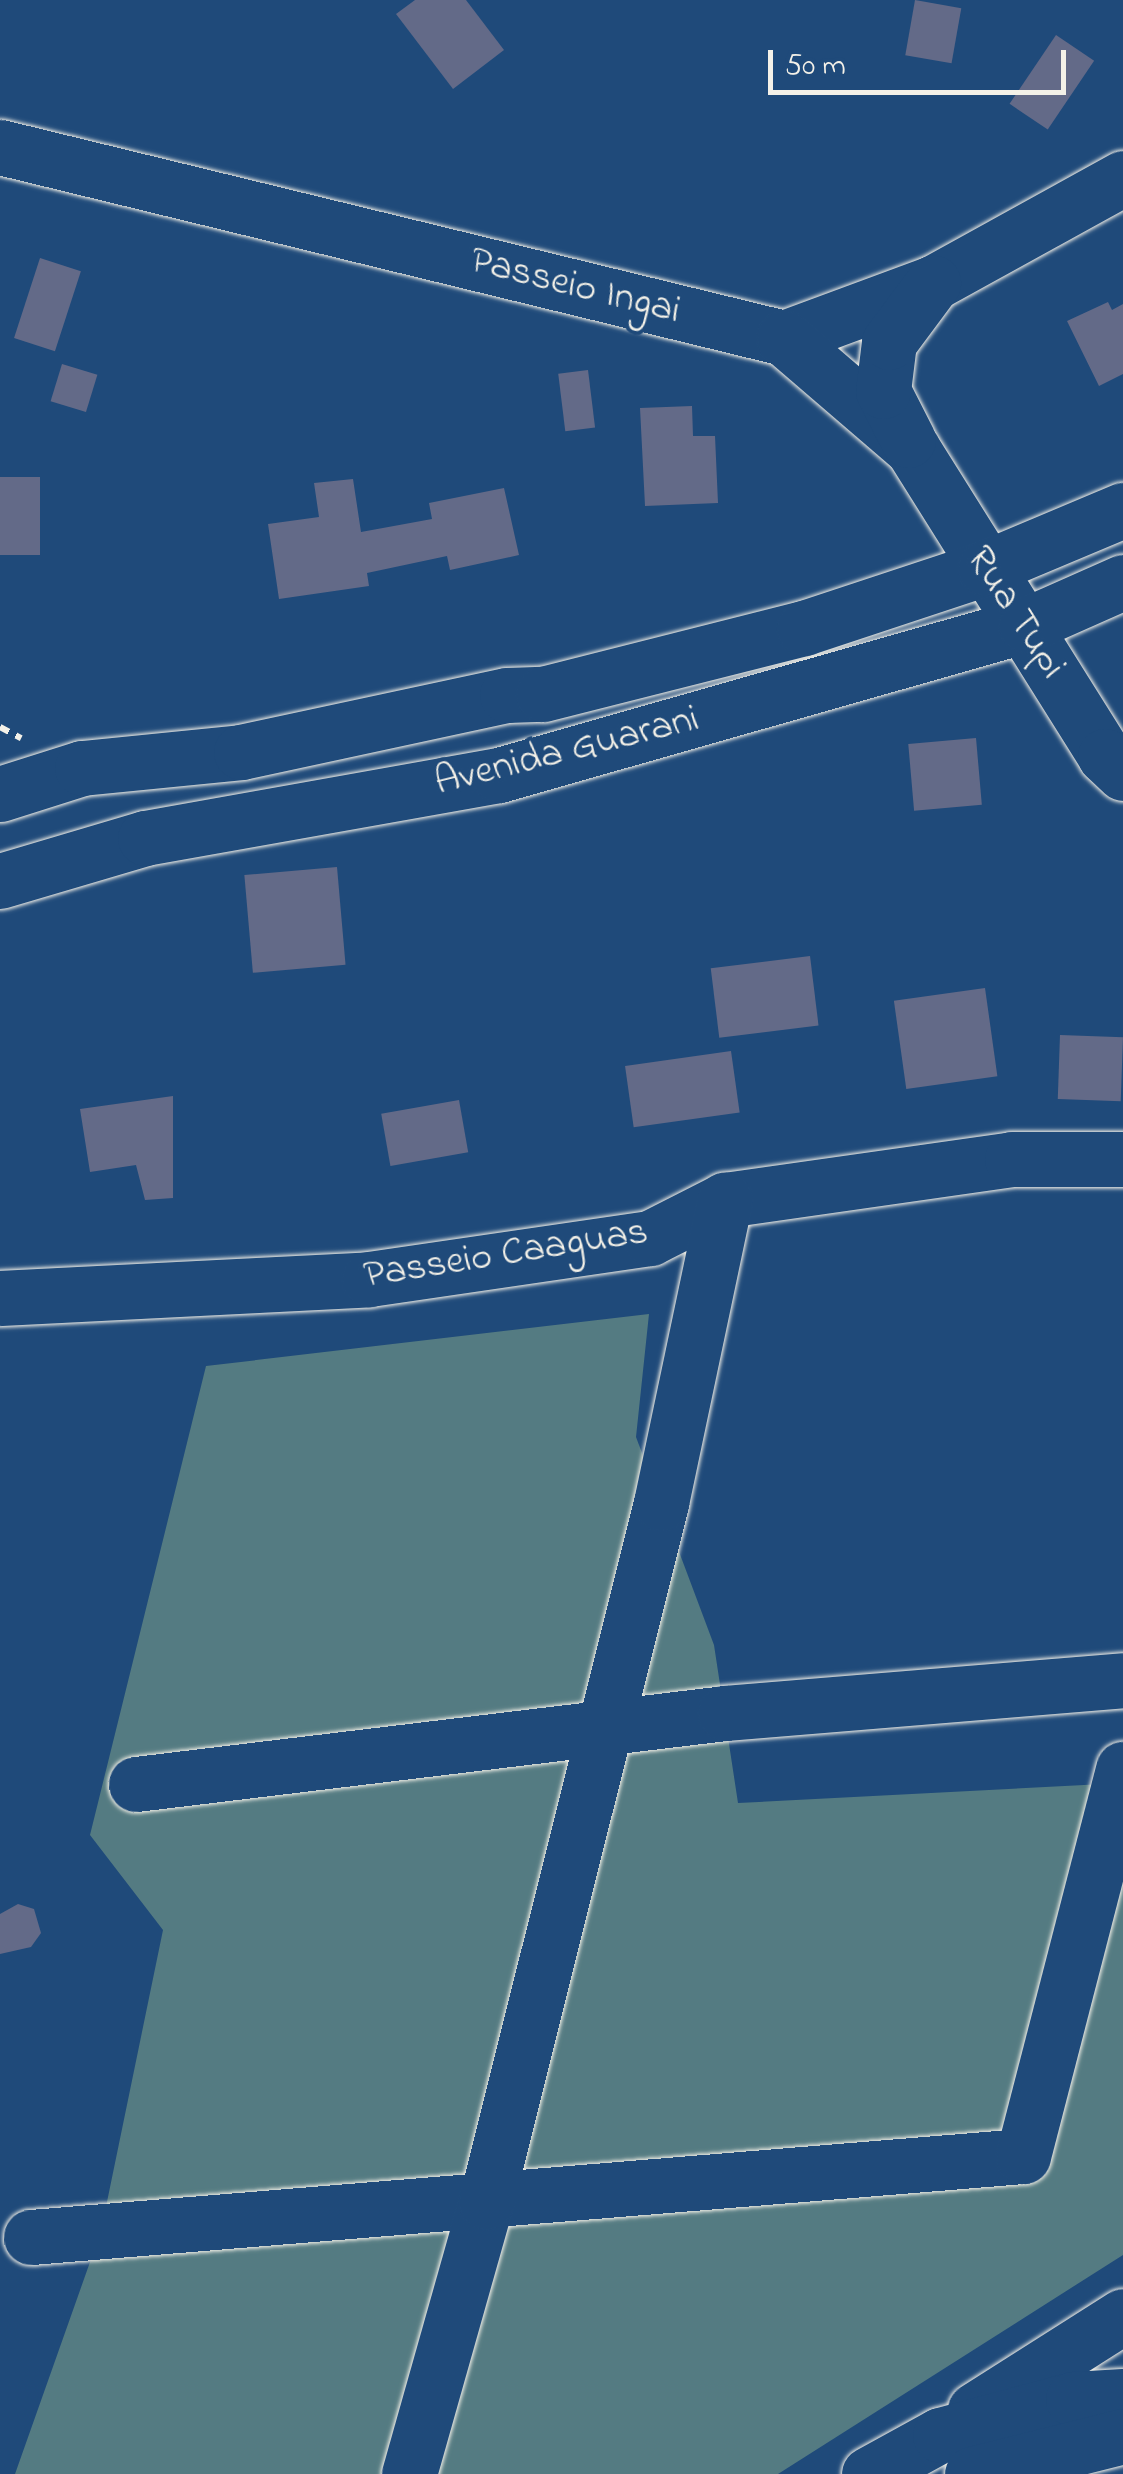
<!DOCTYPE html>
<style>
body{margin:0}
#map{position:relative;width:1123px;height:2474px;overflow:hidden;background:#1f4a7a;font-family:"Indie Flower",sans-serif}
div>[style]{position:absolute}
.green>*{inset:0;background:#547b82}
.building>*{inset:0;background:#636a88;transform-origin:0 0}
.path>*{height:6px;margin-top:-3px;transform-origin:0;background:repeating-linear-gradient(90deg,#f4f1e8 0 10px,transparent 0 18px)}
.roads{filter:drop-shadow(0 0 2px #f4f1e8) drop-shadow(0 0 2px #f4f1e8)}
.minor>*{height:55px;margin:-27.5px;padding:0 27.5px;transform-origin:27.5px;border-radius:27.5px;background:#1f4a7a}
.major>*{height:55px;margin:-27.5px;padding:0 27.5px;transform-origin:27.5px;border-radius:27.5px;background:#1f4a7a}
span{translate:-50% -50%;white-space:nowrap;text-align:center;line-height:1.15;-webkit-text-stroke:8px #1f4a7a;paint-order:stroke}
.street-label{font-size:40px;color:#f4f1e8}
.scale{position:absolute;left:768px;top:50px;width:298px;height:45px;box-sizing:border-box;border:5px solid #f4f1e8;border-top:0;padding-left:12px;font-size:30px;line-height:35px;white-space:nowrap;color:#f4f1e8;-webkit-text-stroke:8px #1f4a7a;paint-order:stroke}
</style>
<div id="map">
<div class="green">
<i style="clip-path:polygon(649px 1314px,636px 1437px,714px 1645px,738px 1803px,1123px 1783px,1123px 2255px,778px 2474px,15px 2474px,101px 2231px,163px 1930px,90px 1835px,206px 1366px)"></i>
</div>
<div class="building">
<i style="clip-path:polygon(415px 0,466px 0,504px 50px,453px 89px,396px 14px)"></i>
<i style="left:915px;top:0;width:47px;height:56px;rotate:10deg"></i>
<i style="left:1056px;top:35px;width:46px;height:83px;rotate:34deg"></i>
<i style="left:40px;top:258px;width:43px;height:84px;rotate:18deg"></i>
<i style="clip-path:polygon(1108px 302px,1112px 310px,1123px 304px,1123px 374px,1099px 386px,1067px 321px)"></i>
<i style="left:62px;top:364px;width:37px;height:39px;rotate:17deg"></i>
<i style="left:588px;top:370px;width:58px;height:30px;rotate:83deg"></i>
<i style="clip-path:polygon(692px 406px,693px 436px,715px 436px,718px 503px,645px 506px,640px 408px)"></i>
<i style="left:0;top:477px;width:40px;height:78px"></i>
<i style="clip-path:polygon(353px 479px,361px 532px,432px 519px,429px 503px,504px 488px,519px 555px,450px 570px,447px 556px,367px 573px,369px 586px,279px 599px,268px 524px,319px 517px,314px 483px)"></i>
<i style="left:976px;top:738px;width:67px;height:68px;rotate:85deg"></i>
<i style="left:337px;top:867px;width:98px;height:93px;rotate:85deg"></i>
<i style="left:810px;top:956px;width:70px;height:100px;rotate:83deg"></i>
<i style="left:985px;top:988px;width:89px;height:92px;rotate:82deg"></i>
<i style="left:1060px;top:1035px;width:63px;height:64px;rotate:2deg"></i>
<i style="left:731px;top:1051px;width:62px;height:107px;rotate:82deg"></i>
<i style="clip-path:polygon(173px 1096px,173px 1198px,145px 1200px,136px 1165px,90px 1172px,80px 1109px)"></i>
<i style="left:459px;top:1100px;width:53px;height:79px;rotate:80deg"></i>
<i style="clip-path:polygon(18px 1904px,34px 1909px,41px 1933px,31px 1947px,0 1954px,0 1914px)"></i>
</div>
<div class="path">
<i style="left:0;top:727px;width:24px;rotate:28deg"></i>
</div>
<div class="roads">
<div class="minor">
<i style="left:0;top:147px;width:807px;rotate:13.69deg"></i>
<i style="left:784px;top:338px;width:159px;rotate:-20.3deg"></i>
<i style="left:933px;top:283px;width:217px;rotate:-28.9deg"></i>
<i style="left:784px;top:338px;width:169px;rotate:40.7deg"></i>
<i style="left:912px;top:448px;width:363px;rotate:57.9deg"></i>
<i style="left:1105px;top:756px;width:25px;rotate:43deg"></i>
<i style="left:908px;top:440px;width:55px;rotate:-117deg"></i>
<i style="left:883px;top:391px;width:49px;rotate:-83deg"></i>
<i style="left:889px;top:342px;width:74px;rotate:-53.3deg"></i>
<i style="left:0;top:794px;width:86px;rotate:-17.6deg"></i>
<i style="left:82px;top:768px;width:160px;rotate:-5.7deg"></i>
<i style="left:241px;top:752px;width:272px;rotate:-12.1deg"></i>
<i style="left:507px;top:695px;width:36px;rotate:-2deg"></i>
<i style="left:543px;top:694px;width:269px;rotate:-14.2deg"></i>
<i style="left:804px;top:628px;width:191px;rotate:-18.3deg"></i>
<i style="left:985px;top:568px;width:150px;rotate:-22.8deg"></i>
<i style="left:0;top:881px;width:151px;rotate:-16.5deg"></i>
<i style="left:145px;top:838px;width:360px;rotate:-10.1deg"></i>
<i style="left:499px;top:775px;width:548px;rotate:-15.89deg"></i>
<i style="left:1026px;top:625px;width:106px;rotate:-23.9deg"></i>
<i style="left:0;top:1298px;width:369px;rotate:-2.9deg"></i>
<i style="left:369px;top:1279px;width:284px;rotate:-8.3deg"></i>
<i style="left:650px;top:1238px;width:84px;rotate:-26.9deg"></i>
<i style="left:725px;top:1200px;width:290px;rotate:-8.1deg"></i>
<i style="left:1012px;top:1159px;width:111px"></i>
<i style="left:136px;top:1784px;width:593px;rotate:-6.87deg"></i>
<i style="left:725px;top:1713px;width:399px;rotate:-4.7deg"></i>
<i style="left:31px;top:2237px;width:995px;rotate:-4.67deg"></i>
<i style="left:1023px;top:2156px;width:400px;rotate:-75.5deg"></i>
<i style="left:409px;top:2474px;width:283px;rotate:-74.2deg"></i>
<i style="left:486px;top:2202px;width:721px;rotate:-75.94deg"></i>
<i style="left:661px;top:1503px;width:310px;rotate:-78.1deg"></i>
</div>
<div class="major">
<i style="left:975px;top:2410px;width:175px;rotate:-32.4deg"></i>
<i style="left:869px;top:2474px;width:81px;rotate:-28.8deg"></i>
<i style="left:940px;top:2435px;width:138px;rotate:-15.1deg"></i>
<i style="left:1073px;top:2399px;width:50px;rotate:-3.4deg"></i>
<i style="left:972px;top:2474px;width:156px;rotate:-14.1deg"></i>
</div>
</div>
<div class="street-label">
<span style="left:575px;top:287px;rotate:14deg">Passeio Ingai</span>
<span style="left:1015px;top:613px;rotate:57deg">Rua Tupi</span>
<span style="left:567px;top:752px;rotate:-14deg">Avenida Guarani</span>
<span style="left:506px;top:1255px;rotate:-9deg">Passeio Caaguas</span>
</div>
<div class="scale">50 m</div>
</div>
